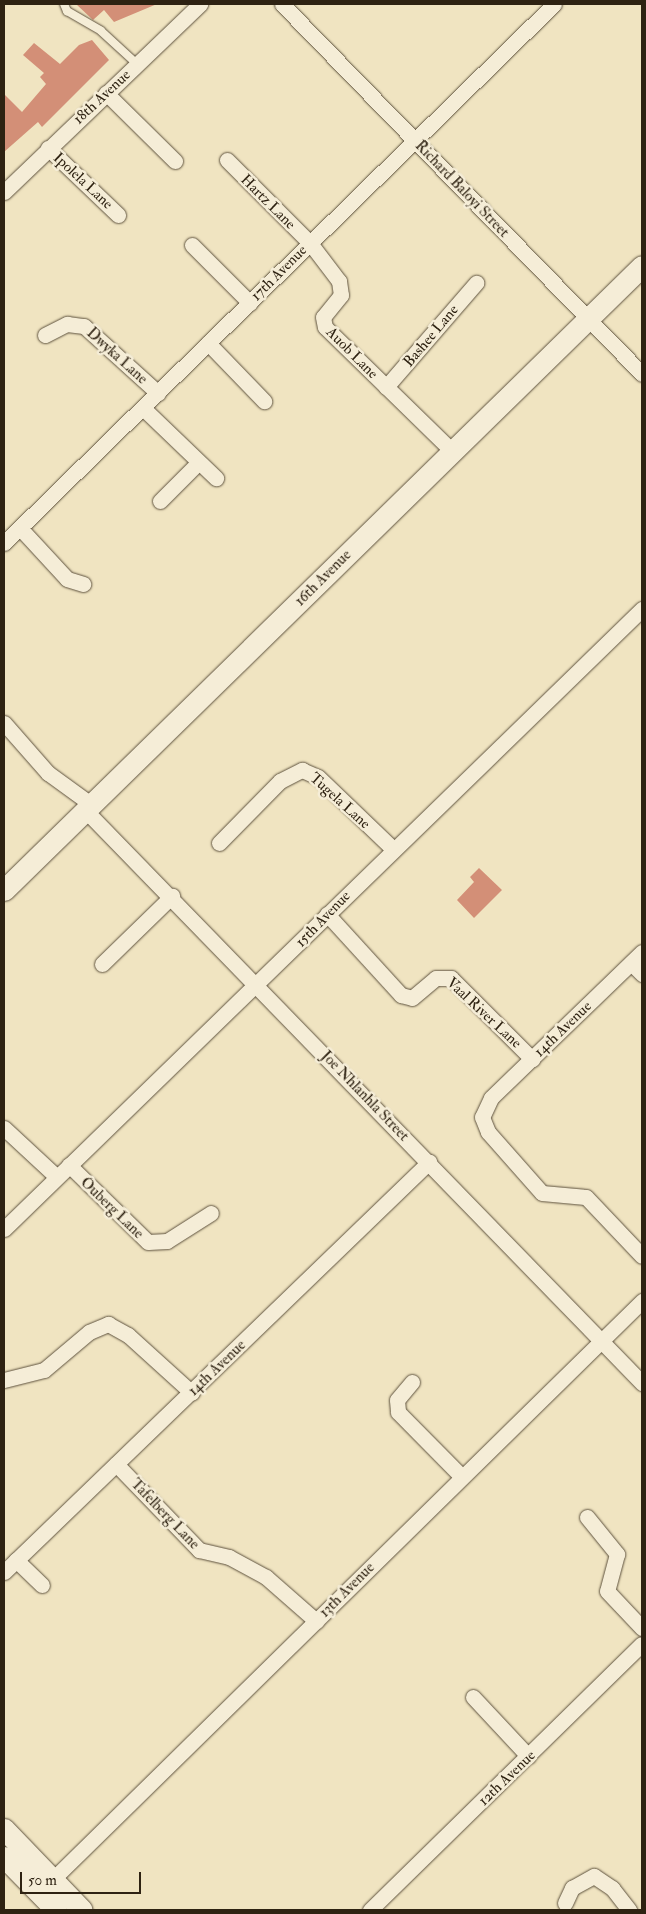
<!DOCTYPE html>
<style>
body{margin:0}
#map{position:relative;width:646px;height:1914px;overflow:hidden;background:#f0e4c1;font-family:"IM FELL Double Pica",serif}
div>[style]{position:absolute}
.building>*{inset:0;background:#d38f77}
.roads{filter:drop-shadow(0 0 1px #5e523e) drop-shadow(0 0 1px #5e523e)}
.lane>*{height:8px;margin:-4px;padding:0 4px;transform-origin:4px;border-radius:4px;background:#f5edd7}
.street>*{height:15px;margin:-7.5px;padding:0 7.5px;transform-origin:7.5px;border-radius:7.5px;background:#f5edd7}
.secondary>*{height:21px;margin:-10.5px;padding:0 10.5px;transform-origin:10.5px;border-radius:10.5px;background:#f5edd7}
span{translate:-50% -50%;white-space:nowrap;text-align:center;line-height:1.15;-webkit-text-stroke:5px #f5edd7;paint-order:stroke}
.street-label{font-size:15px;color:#2e2212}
.frame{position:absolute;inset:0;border:5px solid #2e2212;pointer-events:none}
.scale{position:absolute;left:20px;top:1872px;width:121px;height:22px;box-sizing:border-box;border:2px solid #2e2212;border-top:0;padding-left:6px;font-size:15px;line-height:18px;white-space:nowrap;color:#2e2212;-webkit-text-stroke:4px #f5edd7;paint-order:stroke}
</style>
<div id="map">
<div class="building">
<i style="clip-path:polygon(76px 4px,157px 4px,114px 22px,104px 10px,93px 20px)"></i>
<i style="clip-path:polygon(92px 40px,109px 60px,42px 127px,38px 122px,4px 152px,4px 94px,22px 112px,46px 84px,40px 77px,44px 73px,23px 55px,34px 43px,60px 64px,79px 45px)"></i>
<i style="clip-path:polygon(479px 868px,502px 890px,474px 918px,457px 900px,474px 882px,470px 877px)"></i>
</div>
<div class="roads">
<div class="lane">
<i style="left:64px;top:4px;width:8px;rotate:67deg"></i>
<i style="left:67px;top:11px;width:39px;rotate:30deg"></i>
<i style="left:101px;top:31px;width:49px;rotate:42.5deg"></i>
</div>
<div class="street">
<i style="left:282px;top:4px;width:516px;rotate:45.78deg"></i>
<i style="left:106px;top:93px;width:97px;rotate:44.6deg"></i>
<i style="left:48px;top:148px;width:97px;rotate:43.7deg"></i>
<i style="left:227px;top:160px;width:117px;rotate:45deg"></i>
<i style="left:310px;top:243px;width:48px;rotate:52.7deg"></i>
<i style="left:339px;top:281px;width:14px;rotate:82deg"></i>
<i style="left:341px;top:295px;width:28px;rotate:129deg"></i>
<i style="left:323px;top:317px;width:10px;rotate:79deg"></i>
<i style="left:325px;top:327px;width:177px;rotate:44.3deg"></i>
<i style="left:4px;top:192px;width:272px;rotate:-43.8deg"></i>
<i style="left:192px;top:245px;width:82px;rotate:45deg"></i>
<i style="left:45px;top:335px;width:25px;rotate:-27deg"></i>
<i style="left:67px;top:324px;width:17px;rotate:7deg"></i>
<i style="left:84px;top:326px;width:100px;rotate:42.2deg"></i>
<i style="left:208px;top:343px;width:81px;rotate:46deg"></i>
<i style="left:386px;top:387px;width:138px;rotate:-49.1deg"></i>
<i style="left:144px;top:409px;width:100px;rotate:43.8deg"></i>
<i style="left:160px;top:501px;width:54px;rotate:-45deg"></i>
<i style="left:20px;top:528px;width:69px;rotate:47.3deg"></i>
<i style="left:67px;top:579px;width:17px;rotate:17deg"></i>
<i style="left:4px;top:543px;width:770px;rotate:-44.42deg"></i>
<i style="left:4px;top:723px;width:67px;rotate:48.7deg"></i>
<i style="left:48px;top:773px;width:54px;rotate:36deg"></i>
<i style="left:86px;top:811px;width:798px;rotate:45.81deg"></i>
<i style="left:219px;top:843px;width:87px;rotate:-45.5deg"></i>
<i style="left:280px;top:781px;width:25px;rotate:-27deg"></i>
<i style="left:302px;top:770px;width:17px;rotate:24deg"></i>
<i style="left:318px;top:777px;width:104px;rotate:43.8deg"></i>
<i style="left:327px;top:914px;width:110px;rotate:47.6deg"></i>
<i style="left:401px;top:995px;width:11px;rotate:15deg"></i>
<i style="left:412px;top:998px;width:31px;rotate:-40deg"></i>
<i style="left:436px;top:978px;width:15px"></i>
<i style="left:451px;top:978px;width:115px;rotate:45deg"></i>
<i style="left:642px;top:952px;width:210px;rotate:136deg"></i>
<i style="left:491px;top:1098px;width:21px;rotate:115deg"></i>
<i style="left:482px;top:1117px;width:16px;rotate:68deg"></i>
<i style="left:488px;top:1132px;width:81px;rotate:48.5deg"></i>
<i style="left:542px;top:1193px;width:44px;rotate:5.2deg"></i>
<i style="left:586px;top:1197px;width:81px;rotate:46.5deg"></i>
<i style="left:631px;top:963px;width:16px;rotate:45deg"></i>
<i style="left:102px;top:964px;width:98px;rotate:-44.2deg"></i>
<i style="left:4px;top:1128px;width:72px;rotate:42.8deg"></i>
<i style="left:69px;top:1165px;width:110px;rotate:44.3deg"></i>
<i style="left:148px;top:1242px;width:19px;rotate:-3deg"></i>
<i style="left:167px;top:1241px;width:52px;rotate:-32.5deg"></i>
<i style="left:4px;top:1229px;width:890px;rotate:-44.18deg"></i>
<i style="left:4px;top:1380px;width:41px;rotate:-14deg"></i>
<i style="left:44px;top:1370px;width:59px;rotate:-40.2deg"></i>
<i style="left:89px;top:1332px;width:21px;rotate:-23deg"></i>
<i style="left:108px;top:1324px;width:23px;rotate:29deg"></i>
<i style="left:128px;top:1335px;width:86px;rotate:42.2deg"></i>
<i style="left:412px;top:1382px;width:23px;rotate:130deg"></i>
<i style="left:397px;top:1400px;width:12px;rotate:85deg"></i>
<i style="left:398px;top:1412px;width:91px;rotate:45.4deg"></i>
<i style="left:116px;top:1464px;width:120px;rotate:46deg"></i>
<i style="left:199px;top:1550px;width:31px;rotate:13deg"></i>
<i style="left:229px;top:1557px;width:42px;rotate:28.4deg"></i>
<i style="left:266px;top:1577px;width:67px;rotate:41.3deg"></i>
<i style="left:587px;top:1517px;width:48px;rotate:51deg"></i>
<i style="left:617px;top:1554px;width:38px;rotate:105deg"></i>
<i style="left:607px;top:1591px;width:51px;rotate:46.6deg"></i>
<i style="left:16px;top:1560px;width:36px;rotate:44deg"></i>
<i style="left:4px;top:1572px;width:591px;rotate:-43.97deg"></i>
<i style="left:473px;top:1697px;width:81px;rotate:47deg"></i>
<i style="left:52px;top:1880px;width:827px;rotate:-44.46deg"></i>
<i style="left:565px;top:1903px;width:17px;rotate:-65deg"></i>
<i style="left:572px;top:1888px;width:25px;rotate:-29deg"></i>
<i style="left:594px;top:1876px;width:22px;rotate:34deg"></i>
<i style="left:612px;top:1888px;width:28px;rotate:52deg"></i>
<i style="left:370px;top:1910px;width:380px;rotate:-44.4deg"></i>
</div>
<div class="secondary">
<i style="left:4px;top:890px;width:892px;rotate:-44.36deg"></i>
<i style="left:4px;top:1829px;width:112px;rotate:46.1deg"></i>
<i style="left:4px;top:1857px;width:74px;rotate:45.5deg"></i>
</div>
</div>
<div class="street-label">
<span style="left:102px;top:97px;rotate:-43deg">18th Avenue</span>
<span style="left:83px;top:181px;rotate:43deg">Ipolela Lane</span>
<span style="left:462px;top:189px;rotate:46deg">Richard Baloyi Street</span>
<span style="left:268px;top:202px;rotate:45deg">Hartz Lane</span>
<span style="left:279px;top:273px;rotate:-45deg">17th Avenue</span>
<span style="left:431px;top:336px;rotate:-50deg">Bashee Lane</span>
<span style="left:352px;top:353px;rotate:45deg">Auob Lane</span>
<span style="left:117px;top:356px;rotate:42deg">Dwyka Lane</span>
<span style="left:323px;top:578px;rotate:-45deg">16th Avenue</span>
<span style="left:340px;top:801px;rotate:42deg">Tugela Lane</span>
<span style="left:323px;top:919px;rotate:-46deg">15th Avenue</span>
<span style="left:484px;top:1013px;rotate:43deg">Vaal River Lane</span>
<span style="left:563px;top:1029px;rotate:-44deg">14th Avenue</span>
<span style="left:365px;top:1096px;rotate:46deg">Joe Nhlanhla Street</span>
<span style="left:112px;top:1208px;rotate:44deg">Ouberg Lane</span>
<span style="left:217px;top:1368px;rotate:-44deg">14th Avenue</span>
<span style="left:165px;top:1514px;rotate:46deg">Tafelberg Lane</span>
<span style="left:347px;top:1590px;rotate:-45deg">13th Avenue</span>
<span style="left:507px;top:1778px;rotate:-44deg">12th Avenue</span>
</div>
<div class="frame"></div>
<div class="scale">50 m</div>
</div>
